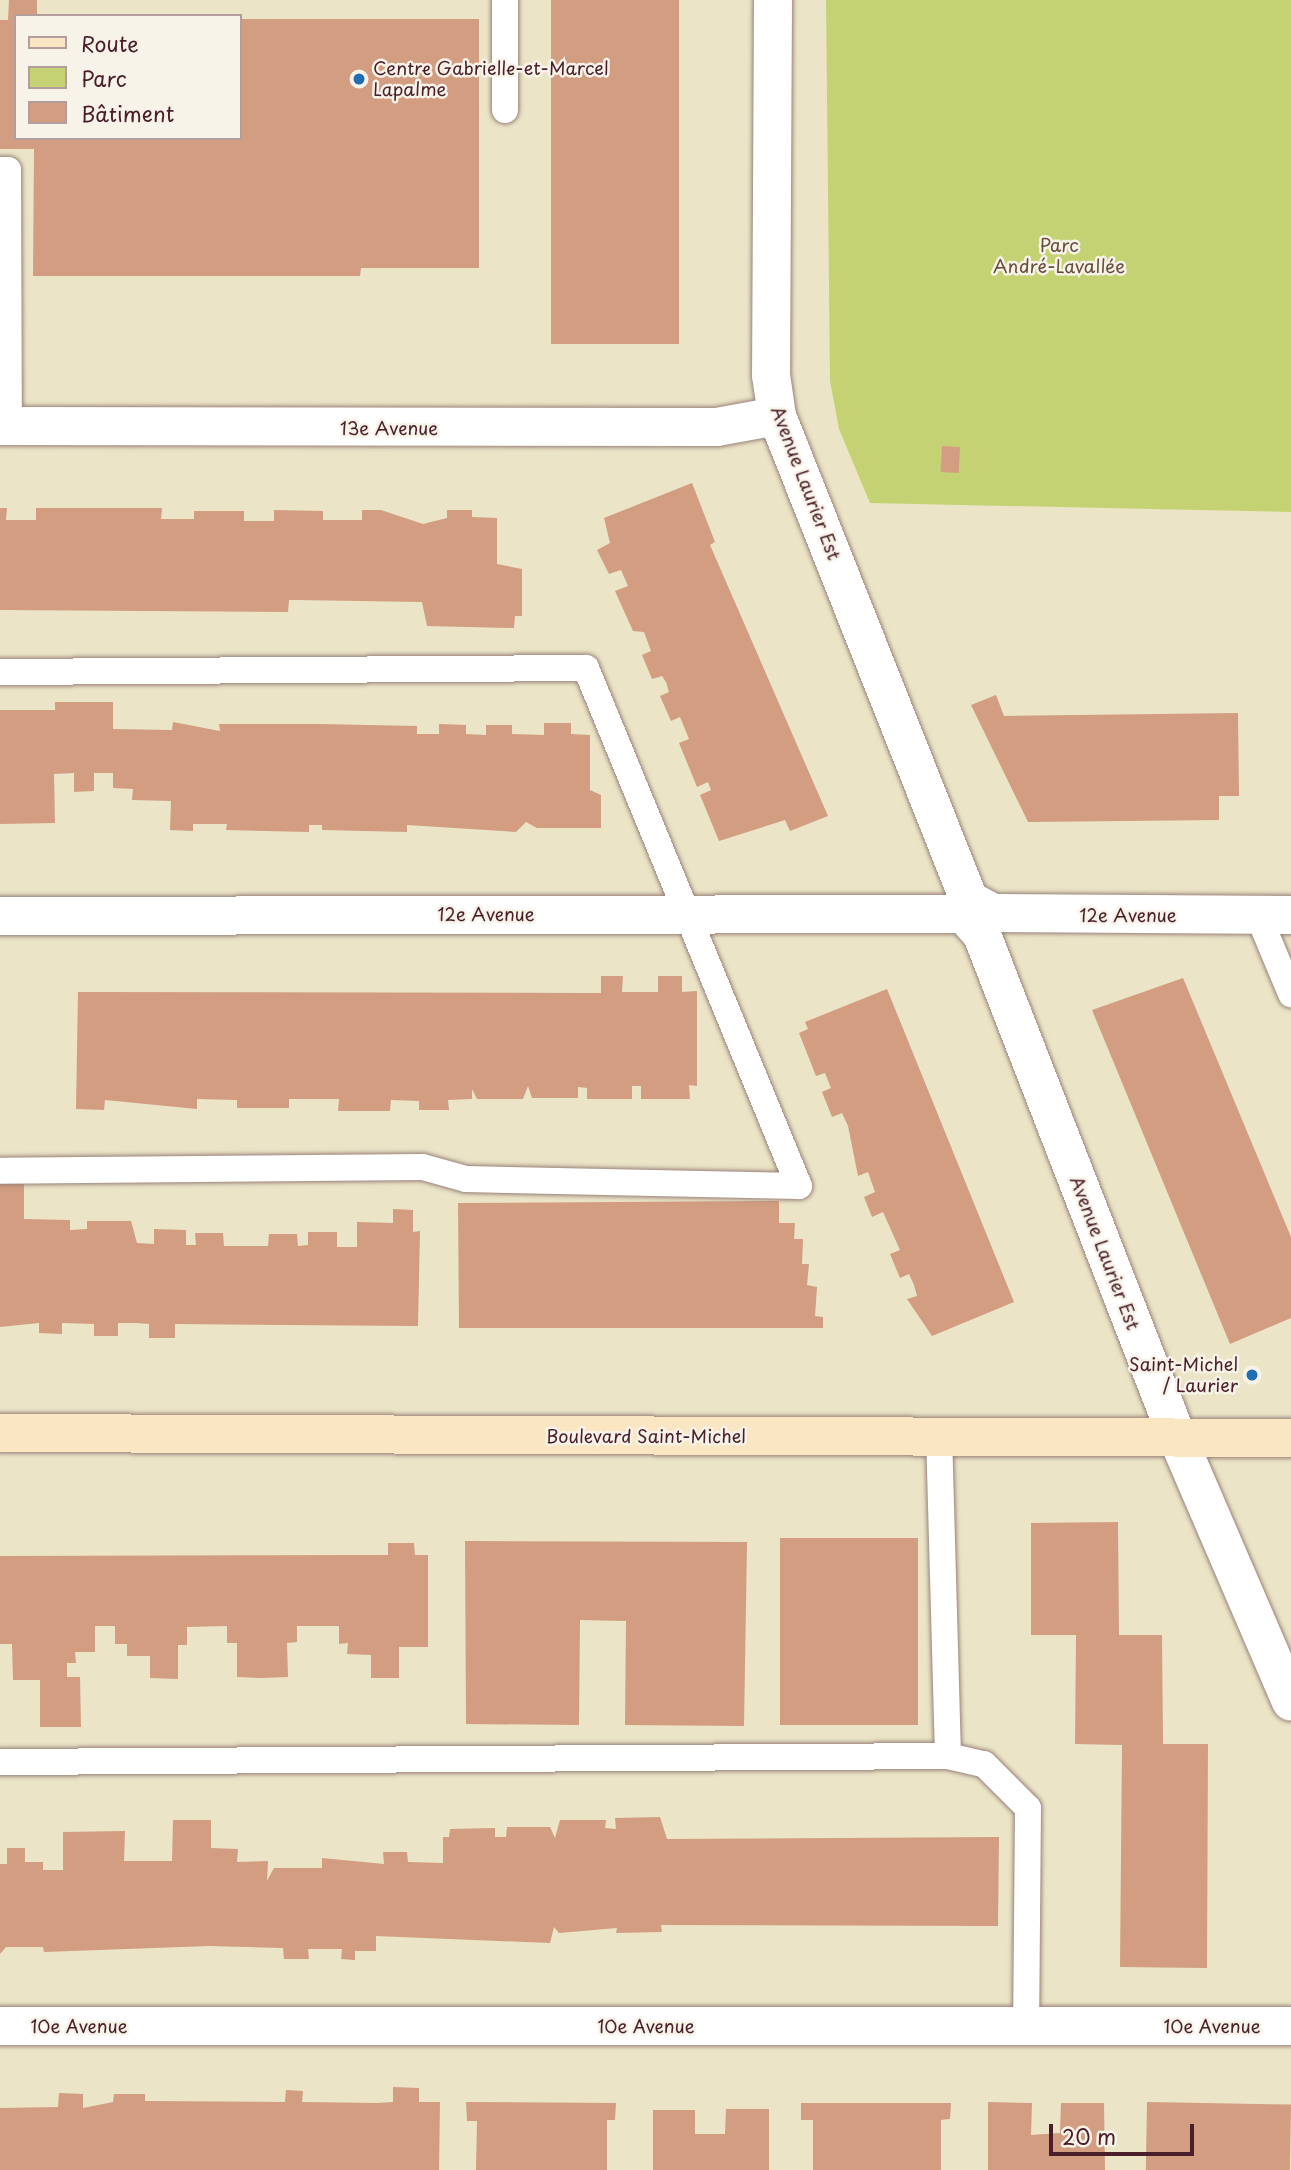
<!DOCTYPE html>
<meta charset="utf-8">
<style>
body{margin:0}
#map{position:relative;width:1291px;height:2170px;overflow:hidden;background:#ebe4c7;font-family:"Playpen Sans",sans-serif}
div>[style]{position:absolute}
.green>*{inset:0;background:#c4d274}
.building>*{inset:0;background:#d29d80;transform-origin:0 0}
.roads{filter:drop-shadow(0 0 2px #9a8279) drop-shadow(0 0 2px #9a8279)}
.lane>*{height:26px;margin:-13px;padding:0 13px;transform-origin:13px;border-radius:13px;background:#fff}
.street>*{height:38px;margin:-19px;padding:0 19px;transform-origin:19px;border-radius:19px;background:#fff}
.secondary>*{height:38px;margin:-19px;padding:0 19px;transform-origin:19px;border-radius:19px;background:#fbe6c4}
.dots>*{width:19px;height:19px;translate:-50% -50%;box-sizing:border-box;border:4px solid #f7f3e8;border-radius:50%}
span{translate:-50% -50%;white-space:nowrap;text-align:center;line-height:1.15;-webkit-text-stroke:5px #f7f3e8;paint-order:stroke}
.poi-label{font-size:18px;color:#4a1f2b}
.left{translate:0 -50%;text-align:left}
.right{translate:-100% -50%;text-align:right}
.park-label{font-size:18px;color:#684c3d}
.street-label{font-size:18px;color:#4a1f2b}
.legend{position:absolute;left:14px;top:14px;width:228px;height:126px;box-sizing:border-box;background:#f7f3e8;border:2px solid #b29e9c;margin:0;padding:9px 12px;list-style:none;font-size:21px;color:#4a1f2b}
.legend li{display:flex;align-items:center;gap:14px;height:35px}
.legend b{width:35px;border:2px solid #b29e9c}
.scale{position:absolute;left:1049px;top:2124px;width:145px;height:32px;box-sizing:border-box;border:4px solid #4a1f2b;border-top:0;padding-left:9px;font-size:21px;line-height:24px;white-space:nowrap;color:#4a1f2b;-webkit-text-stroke:5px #f7f3e8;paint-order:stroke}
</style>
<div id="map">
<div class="green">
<i style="clip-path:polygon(826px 0,1291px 0,1291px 512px,870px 503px,839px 429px,830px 381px)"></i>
</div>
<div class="building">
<i style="clip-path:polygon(9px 0,37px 0,37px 16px,16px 16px,16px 138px,240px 138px,240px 19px,479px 19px,479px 268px,361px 268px,360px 276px,33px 276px,34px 149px,0 149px,0 20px,8px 20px)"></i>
<i style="left:551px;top:0;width:128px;height:344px"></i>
<i style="left:942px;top:446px;width:18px;height:26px;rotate:3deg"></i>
<i style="clip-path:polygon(692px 483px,715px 542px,710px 545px,828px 816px,790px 831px,785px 820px,719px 841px,700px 795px,711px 790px,708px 782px,697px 787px,679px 743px,689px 739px,680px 717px,671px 721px,660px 696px,669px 692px,666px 682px,662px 676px,652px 679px,642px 655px,651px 651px,644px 632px,633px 631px,615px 591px,628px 586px,621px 570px,609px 574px,597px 550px,610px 543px,604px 518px)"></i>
<i style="clip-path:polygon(0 508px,7px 508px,6px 520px,36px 520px,36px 508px,162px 508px,161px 519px,194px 519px,194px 511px,244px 511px,244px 521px,274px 521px,274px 510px,323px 511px,323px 520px,362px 520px,362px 510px,381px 510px,423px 524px,447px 518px,447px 510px,472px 510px,472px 517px,497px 518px,497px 564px,522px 569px,522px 616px,515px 616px,514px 628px,427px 626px,422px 602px,297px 600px,289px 600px,288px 612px,0 610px)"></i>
<i style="clip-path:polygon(996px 695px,1004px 716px,1238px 713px,1239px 796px,1219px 796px,1219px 820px,1028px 822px,971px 705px)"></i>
<i style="clip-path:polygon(55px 702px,113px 702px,113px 729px,172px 730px,173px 722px,220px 731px,219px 724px,319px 724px,417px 726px,417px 734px,439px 734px,439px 724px,466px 725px,466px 734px,486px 735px,486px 725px,512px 725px,512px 734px,544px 735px,544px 723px,571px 723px,571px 734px,590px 735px,590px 790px,601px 795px,601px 828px,537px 828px,526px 822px,516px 832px,407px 825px,407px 832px,322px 830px,322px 825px,309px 825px,309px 832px,226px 830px,227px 824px,193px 824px,193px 831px,170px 830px,171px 801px,132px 800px,133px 789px,113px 788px,113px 773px,94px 773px,94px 791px,74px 792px,74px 773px,54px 774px,55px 823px,0 824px,0 710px,55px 710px)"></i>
<i style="clip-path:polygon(601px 976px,623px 976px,622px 992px,658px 992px,658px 976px,682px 976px,682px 992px,697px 991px,697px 1086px,689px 1085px,690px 1099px,641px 1099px,641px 1086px,632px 1086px,632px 1099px,587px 1099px,587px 1088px,578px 1087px,578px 1098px,532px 1098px,528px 1086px,523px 1099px,477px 1099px,472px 1089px,472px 1099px,448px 1100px,449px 1110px,419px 1110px,419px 1101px,391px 1100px,390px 1111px,338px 1111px,339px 1099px,289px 1099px,289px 1108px,237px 1108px,237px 1100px,197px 1099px,197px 1109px,105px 1100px,104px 1110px,76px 1109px,78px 992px,601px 993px)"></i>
<i style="clip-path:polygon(1183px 978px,1291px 1237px,1291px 1318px,1230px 1344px,1092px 1010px)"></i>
<i style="clip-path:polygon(887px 989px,1014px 1302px,932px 1336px,907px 1299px,917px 1296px,914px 1285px,909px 1274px,900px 1278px,890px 1254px,900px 1250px,883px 1212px,872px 1217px,864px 1197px,875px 1192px,868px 1172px,858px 1176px,848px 1126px,842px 1113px,832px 1117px,822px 1092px,831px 1088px,825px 1073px,816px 1076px,799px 1033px,808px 1029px,805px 1022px)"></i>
<i style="clip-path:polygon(0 1178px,24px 1178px,24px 1219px,70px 1220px,70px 1230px,87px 1229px,87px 1221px,131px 1221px,137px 1243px,154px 1244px,154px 1229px,186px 1230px,186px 1245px,196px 1245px,195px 1233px,223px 1233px,224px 1246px,268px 1246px,269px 1234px,297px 1234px,298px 1246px,308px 1245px,308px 1232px,337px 1232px,337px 1247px,357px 1247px,357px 1222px,393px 1223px,393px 1209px,413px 1210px,413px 1232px,420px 1231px,418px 1326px,175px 1324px,175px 1338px,149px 1338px,149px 1324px,136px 1323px,118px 1323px,118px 1336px,94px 1336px,94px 1324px,62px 1323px,62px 1334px,39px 1333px,39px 1323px,0 1327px)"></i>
<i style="clip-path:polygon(779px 1201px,779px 1223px,795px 1223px,794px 1239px,803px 1239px,802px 1264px,809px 1264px,807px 1285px,817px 1287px,815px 1316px,823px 1317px,823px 1328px,459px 1328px,458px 1203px)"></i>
<i style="clip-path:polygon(1118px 1522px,1119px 1635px,1162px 1635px,1163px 1744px,1208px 1744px,1207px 1968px,1120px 1967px,1122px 1745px,1075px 1744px,1076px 1635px,1031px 1635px,1031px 1523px)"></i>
<i style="left:780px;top:1538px;width:138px;height:187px"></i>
<i style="clip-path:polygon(465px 1541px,747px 1542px,744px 1726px,625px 1725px,626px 1621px,580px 1620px,579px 1725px,466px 1724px)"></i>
<i style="clip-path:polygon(388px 1543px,414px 1543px,415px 1555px,428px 1555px,428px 1647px,399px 1647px,399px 1678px,371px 1678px,371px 1655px,347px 1654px,348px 1643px,339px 1644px,339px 1626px,297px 1626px,297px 1642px,287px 1643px,288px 1677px,261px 1678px,237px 1677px,237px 1643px,227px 1643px,227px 1626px,187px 1627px,187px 1645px,178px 1645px,178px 1679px,150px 1678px,150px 1656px,127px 1656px,127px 1644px,115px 1644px,115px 1626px,95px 1626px,95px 1652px,75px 1652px,76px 1663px,67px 1663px,67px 1677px,80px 1677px,81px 1727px,40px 1727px,40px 1680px,13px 1680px,12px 1644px,0 1644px,0 1556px,388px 1555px)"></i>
<i style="clip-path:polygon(660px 1817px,667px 1839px,999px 1837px,998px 1926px,661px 1925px,662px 1932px,616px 1933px,617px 1928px,559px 1933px,554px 1927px,550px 1943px,376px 1936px,376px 1951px,355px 1951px,355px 1960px,341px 1959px,342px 1949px,308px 1949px,309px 1959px,284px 1959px,283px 1948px,209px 1946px,44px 1952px,43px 1947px,6px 1947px,0 1954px,0 1864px,7px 1864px,7px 1848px,25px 1848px,25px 1862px,43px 1862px,43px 1870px,63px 1870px,63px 1832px,125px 1831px,124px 1861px,172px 1861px,173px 1820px,211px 1820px,211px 1848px,238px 1849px,237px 1862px,268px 1861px,267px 1881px,274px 1868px,322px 1868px,322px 1858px,384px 1864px,383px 1852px,407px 1852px,408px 1862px,443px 1863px,443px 1837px,449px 1837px,450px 1829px,495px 1828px,495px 1837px,506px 1837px,507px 1827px,550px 1827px,555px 1838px,560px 1820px,606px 1820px,605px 1828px,616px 1829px,615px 1818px)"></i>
<i style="clip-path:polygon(393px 2087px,419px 2088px,419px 2102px,440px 2102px,439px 2170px,0 2170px,0 2108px,58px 2107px,59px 2093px,83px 2094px,83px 2108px,113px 2102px,114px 2094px,145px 2094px,145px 2101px,285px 2102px,286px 2090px,303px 2091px,302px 2102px,377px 2103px,393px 2102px)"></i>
<i style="clip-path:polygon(466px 2102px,616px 2103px,615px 2120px,607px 2120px,607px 2170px,476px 2170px,477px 2121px,467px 2121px)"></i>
<i style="clip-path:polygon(988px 2102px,1032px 2103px,1031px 2135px,1060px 2133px,1061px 2103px,1104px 2103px,1105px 2170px,988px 2170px)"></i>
<i style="left:1147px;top:2102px;width:144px;height:68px;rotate:1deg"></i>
<i style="clip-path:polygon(801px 2103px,951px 2103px,950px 2119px,941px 2120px,941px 2170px,813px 2170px,813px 2120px,801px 2120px)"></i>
<i style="clip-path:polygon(726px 2109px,769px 2109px,769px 2170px,653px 2170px,653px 2110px,695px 2110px,695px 2134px,725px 2134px)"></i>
</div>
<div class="roads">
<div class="lane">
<i style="left:505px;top:110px;width:110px;rotate:-90deg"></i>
<i style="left:0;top:170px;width:8px"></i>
<i style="left:8px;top:170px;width:256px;rotate:89.8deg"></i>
<i style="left:0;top:672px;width:586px;rotate:-0.39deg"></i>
<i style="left:586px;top:668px;width:560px;rotate:67.65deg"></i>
<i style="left:799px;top:1186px;width:333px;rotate:-178.8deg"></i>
<i style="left:466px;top:1179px;width:45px;rotate:-164.4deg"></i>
<i style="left:423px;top:1167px;width:423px;rotate:179.5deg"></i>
<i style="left:1258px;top:915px;width:86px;rotate:67.3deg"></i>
<i style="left:948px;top:1756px;width:37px;rotate:13deg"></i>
<i style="left:984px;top:1764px;width:62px;rotate:45deg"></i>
<i style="left:1028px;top:1808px;width:218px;rotate:90.5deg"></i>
<i style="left:0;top:1762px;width:948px;rotate:-0.36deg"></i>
<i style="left:948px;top:1756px;width:319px;rotate:-91.6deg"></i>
</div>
<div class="street">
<i style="left:773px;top:0;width:375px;rotate:90.3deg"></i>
<i style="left:771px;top:375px;width:41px;rotate:81.7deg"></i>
<i style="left:777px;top:416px;width:521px;rotate:68.36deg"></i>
<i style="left:969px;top:900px;width:27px;rotate:28deg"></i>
<i style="left:993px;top:913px;width:298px;rotate:0.4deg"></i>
<i style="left:0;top:426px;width:717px;rotate:0.08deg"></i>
<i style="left:717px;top:427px;width:61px;rotate:-10.4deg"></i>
<i style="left:0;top:916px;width:964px;rotate:-0.12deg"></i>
<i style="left:964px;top:914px;width:28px;rotate:49deg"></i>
<i style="left:982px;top:935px;width:539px;rotate:68.77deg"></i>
<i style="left:1177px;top:1437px;width:288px;rotate:66.7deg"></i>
<i style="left:0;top:2026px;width:1291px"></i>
</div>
<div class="secondary">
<i style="left:0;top:1433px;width:1291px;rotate:0.22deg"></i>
</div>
</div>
<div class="dots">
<i style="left:359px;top:79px;background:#1f6fb2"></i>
<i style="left:1252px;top:1375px;background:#1f6fb2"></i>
</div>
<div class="poi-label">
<span class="left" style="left:373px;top:79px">Centre Gabrielle-et-Marcel<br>Lapalme</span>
<span class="right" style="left:1238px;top:1375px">Saint-Michel<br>/ Laurier</span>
</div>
<div class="park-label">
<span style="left:1059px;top:256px">Parc<br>André-Lavallée</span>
</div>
<div class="street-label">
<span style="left:389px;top:428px">13e Avenue</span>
<span style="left:806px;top:483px;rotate:69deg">Avenue Laurier Est</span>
<span style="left:486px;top:914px">12e Avenue</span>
<span style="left:1128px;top:915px">12e Avenue</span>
<span style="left:1105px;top:1253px;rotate:69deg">Avenue Laurier Est</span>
<span style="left:646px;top:1436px">Boulevard Saint-Michel</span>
<span style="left:79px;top:2026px">10e Avenue</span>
<span style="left:646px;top:2026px">10e Avenue</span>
<span style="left:1212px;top:2026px">10e Avenue</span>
</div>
<ul class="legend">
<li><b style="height:9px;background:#fbe6c4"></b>Route</li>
<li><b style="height:19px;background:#c4d274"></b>Parc</li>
<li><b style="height:19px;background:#d29d80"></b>Bâtiment</li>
</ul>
<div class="scale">20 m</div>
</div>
